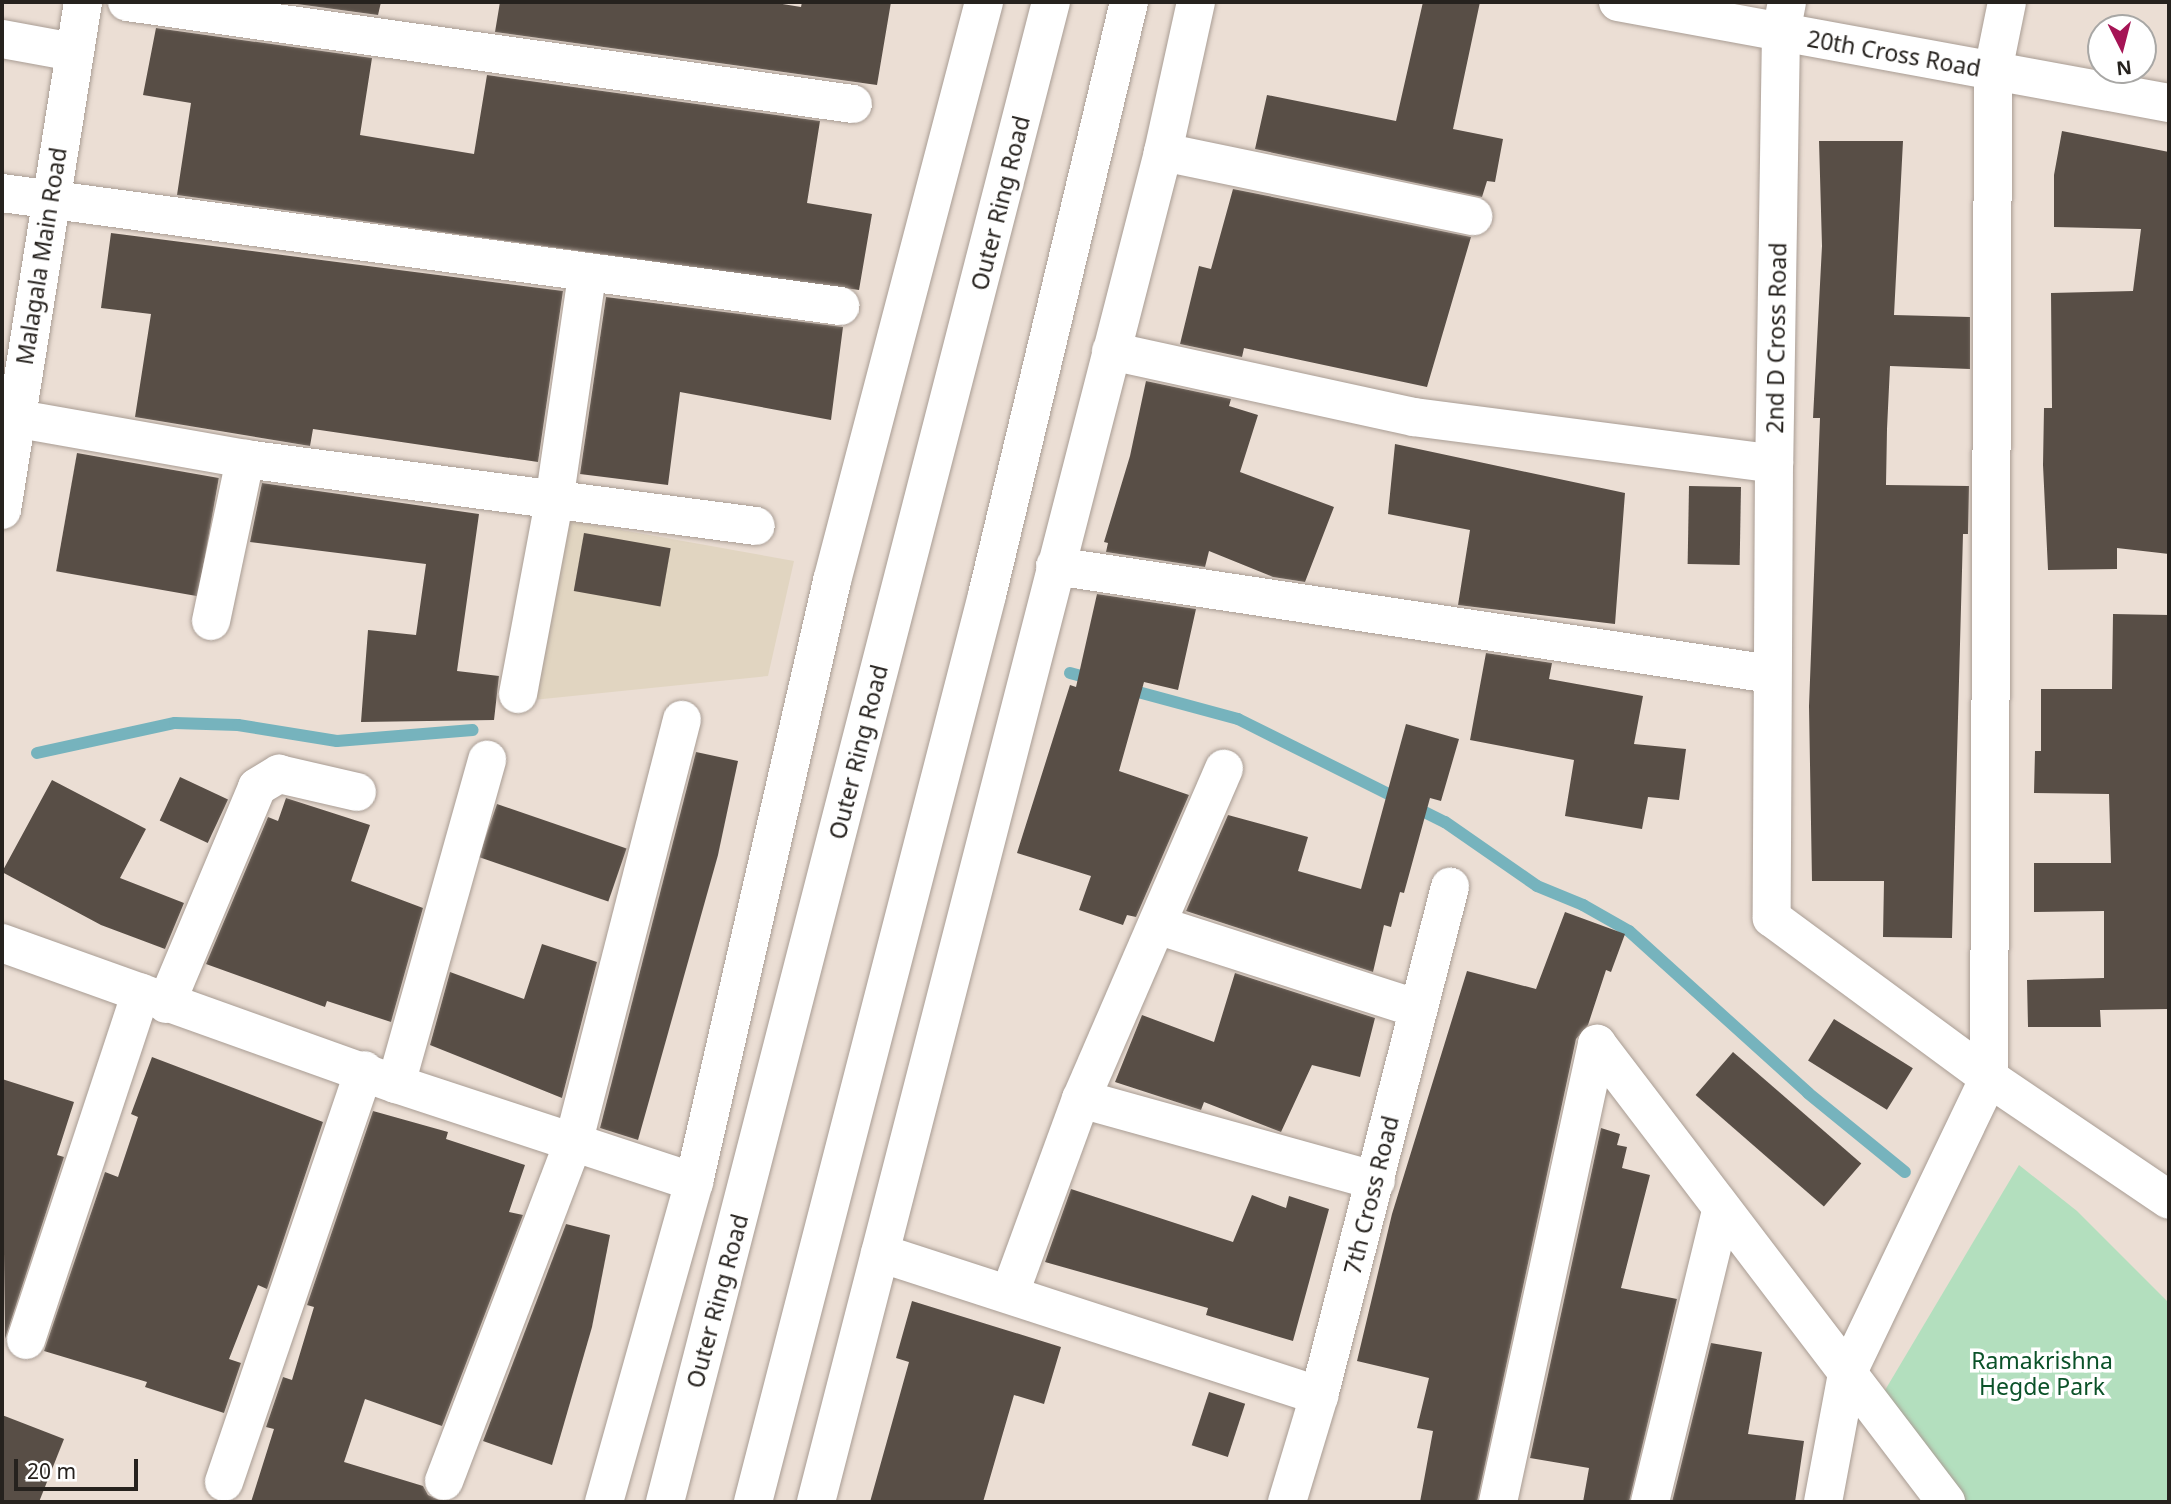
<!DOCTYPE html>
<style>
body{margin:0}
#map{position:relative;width:2171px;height:1504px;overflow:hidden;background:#ebded4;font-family:"Noto Sans",sans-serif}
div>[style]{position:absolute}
.education>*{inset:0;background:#e1d5c1}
.green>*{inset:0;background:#b3dfbe}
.stream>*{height:12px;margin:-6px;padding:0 6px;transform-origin:6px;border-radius:6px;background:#76b3bd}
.building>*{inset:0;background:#584e46;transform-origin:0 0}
.roads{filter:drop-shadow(0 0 2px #a99d94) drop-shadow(0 0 2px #a99d94)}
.minor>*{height:38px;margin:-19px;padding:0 19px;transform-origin:19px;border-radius:19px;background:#fff}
.highway>*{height:38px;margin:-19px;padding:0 19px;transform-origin:19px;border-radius:19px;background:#fff}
span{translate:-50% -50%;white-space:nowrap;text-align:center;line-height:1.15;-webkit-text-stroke:7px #fff;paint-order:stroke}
.street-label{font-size:23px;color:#26221e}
.park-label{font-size:23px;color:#0b5229}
.frame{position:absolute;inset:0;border:4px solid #26221e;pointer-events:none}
.north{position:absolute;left:2087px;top:14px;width:70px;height:70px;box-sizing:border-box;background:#fff;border:2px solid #a8a7a5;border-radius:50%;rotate:174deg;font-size:19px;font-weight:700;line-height:28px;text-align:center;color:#26221e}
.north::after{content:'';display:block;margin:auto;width:24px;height:32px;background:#a51455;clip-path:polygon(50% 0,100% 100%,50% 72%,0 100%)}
.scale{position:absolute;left:14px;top:1459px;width:124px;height:32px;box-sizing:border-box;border:4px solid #26221e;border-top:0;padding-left:9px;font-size:21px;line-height:24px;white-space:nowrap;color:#26221e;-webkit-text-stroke:5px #fff;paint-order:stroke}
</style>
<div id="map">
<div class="education">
<i style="clip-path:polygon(560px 519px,794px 561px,768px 676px,533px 700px)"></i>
</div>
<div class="green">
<i style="clip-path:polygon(2019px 1165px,2077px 1211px,2169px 1303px,2169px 1502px,1966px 1502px,1878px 1402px)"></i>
</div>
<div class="stream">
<i style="left:1070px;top:673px;width:24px;rotate:15deg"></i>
<i style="left:1127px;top:689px;width:115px;rotate:15.1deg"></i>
<i style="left:1238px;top:719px;width:231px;rotate:26.5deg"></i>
<i style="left:1445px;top:822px;width:112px;rotate:34.8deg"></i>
<i style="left:1537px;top:886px;width:50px;rotate:22.4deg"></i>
<i style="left:1583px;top:905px;width:53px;rotate:29.5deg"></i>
<i style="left:1629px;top:931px;width:241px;rotate:42.1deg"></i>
<i style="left:1808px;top:1093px;width:125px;rotate:39.2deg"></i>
<i style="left:37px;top:753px;width:141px;rotate:-12.3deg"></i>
<i style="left:175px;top:723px;width:63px;rotate:1.8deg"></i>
<i style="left:238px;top:725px;width:100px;rotate:9.2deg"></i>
<i style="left:337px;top:741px;width:136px;rotate:-4.6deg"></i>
</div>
<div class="building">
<i style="clip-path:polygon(282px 2px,381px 2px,378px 15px)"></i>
<i style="clip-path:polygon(500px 2px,770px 2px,801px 7px,802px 2px,891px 2px,877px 85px,495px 32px)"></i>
<i style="clip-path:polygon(1423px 2px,1480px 2px,1453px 129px,1503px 139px,1495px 182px,1487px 181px,1482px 197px,1255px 149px,1267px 95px,1396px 121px)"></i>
<i style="clip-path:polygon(156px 28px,372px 58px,360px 135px,474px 154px,487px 75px,820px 121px,807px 203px,872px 214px,859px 290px,177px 195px,191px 103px,143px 95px)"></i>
<i style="clip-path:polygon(2062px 131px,2169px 152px,2169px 554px,2117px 548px,2117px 569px,2048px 570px,2043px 465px,2044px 408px,2052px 408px,2051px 293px,2133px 291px,2141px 229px,2054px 227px,2054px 175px)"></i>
<i style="clip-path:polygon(1819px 141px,1903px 141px,1894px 315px,1970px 317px,1970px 369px,1890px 366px,1887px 429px,1886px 485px,1969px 486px,1968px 534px,1963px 534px,1952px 938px,1883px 937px,1884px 881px,1812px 881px,1809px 706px,1820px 418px,1813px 418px,1822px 246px)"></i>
<i style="clip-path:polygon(1233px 189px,1471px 237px,1427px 387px,1244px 348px,1242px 357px,1180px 344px,1199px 266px,1211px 269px)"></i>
<i style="clip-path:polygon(111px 233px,563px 291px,538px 462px,313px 429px,310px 446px,135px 417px,151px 314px,101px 308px)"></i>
<i style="clip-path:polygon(606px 297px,843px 327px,831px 420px,680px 392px,668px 485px,580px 474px)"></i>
<i style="clip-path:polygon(1146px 381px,1231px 399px,1229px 406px,1258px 415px,1240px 472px,1334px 507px,1305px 582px,1273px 577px,1209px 551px,1205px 567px,1106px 552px,1108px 543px,1104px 542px,1130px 456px)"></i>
<i style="clip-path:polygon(1395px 444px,1625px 493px,1615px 624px,1458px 605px,1470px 530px,1388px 514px)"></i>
<i style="left:77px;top:453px;width:144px;height:120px;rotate:10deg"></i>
<i style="clip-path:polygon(262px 483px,479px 514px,457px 671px,499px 676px,494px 720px,361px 722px,368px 630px,416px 635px,426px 564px,250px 542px)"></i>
<i style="left:1689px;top:486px;width:52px;height:78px;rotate:1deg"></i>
<i style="left:584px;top:533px;width:88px;height:59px;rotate:10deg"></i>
<i style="clip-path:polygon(1097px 594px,1196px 609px,1178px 690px,1144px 682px,1119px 771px,1189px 795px,1136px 917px,1127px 915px,1123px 925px,1079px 910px,1091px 876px,1017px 853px,1070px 685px,1076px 687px)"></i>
<i style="clip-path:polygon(2113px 614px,2169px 615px,2169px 1009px,2100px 1010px,2101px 1027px,2028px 1027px,2027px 980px,2104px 978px,2104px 911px,2034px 912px,2034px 863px,2111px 863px,2109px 794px,2034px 793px,2035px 751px,2041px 751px,2041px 689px,2112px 689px)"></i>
<i style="clip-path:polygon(1486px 653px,1552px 663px,1549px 679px,1643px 696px,1634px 744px,1686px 749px,1679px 800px,1648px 797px,1642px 829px,1565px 816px,1574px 760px,1470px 740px)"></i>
<i style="clip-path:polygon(1406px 724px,1459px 739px,1441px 801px,1430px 798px,1404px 893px,1400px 892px,1391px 927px,1384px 925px,1373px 972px,1186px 911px,1228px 815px,1308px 837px,1298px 871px,1361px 889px)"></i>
<i style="clip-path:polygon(696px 752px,738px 761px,718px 855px,638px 1140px,600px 1128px)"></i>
<i style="left:180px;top:777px;width:53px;height:48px;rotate:25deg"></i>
<i style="clip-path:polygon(52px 780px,146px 829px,120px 878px,184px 903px,165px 949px,101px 925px,2px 872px)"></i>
<i style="clip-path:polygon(286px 798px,370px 825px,351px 881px,423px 908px,391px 1022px,327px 1001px,325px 1007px,206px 964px,268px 817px,278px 821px)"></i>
<i style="left:497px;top:804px;width:137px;height:56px;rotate:19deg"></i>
<i style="clip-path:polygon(1565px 912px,1625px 934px,1611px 972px,1606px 970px,1588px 1025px,1576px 1039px,1477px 1502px,1420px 1502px,1433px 1431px,1417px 1428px,1429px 1378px,1357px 1361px,1392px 1214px,1467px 971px,1536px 989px)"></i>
<i style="clip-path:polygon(542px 944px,597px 962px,562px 1098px,430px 1045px,450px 972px,524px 999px)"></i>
<i style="clip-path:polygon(1235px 973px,1375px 1018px,1360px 1077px,1312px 1065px,1281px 1132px,1204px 1102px,1201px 1110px,1115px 1082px,1142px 1015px,1214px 1042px)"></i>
<i style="left:1834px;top:1019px;width:93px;height:49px;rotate:32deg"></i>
<i style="left:1733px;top:1052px;width:170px;height:57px;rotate:41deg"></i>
<i style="clip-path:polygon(152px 1057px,323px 1122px,267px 1289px,258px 1285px,229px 1359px,241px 1363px,224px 1413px,145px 1387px,147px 1382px,44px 1351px,105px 1172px,118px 1177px,138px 1117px,131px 1114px)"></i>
<i style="clip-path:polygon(2px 1079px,74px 1102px,57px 1155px,64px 1157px,5px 1339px)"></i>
<i style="clip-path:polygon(373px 1111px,448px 1132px,446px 1139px,525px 1165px,509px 1212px,523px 1215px,442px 1426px,365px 1399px,344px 1462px,423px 1486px,428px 1495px,443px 1502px,251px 1502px,274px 1429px,266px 1427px,283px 1377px,292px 1380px,314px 1307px,307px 1305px)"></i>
<i style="clip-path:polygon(1601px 1128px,1620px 1134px,1617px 1145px,1627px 1147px,1622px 1168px,1650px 1175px,1621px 1288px,1677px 1299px,1629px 1502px,1583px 1502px,1589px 1468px,1530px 1458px)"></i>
<i style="clip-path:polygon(1071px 1189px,1233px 1242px,1252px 1195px,1286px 1208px,1289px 1196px,1329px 1209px,1293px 1341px,1206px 1315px,1208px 1308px,1045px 1262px)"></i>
<i style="clip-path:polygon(566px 1224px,610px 1235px,592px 1327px,552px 1465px,483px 1441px)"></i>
<i style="clip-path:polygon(912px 1301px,1061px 1347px,1044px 1404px,1014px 1395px,983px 1502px,870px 1502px,909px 1362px,896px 1358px)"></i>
<i style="clip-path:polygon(1711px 1343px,1762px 1352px,1748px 1434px,1804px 1441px,1795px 1502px,1672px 1502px)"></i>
<i style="left:1209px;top:1392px;width:38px;height:56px;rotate:18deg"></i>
<i style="clip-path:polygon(2px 1415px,64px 1439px,39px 1502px,2px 1502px)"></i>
</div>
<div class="roads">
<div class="minor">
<i style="left:127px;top:2px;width:733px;rotate:8deg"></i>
<i style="left:1618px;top:2px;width:560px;rotate:10.39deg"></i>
<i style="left:1787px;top:2px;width:31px;rotate:101deg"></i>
<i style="left:1781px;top:32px;width:432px;rotate:90.9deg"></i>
<i style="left:1774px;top:464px;width:454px;rotate:90.3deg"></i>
<i style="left:1772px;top:918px;width:270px;rotate:36.4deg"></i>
<i style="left:1989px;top:1078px;width:217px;rotate:34.1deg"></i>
<i style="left:2px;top:39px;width:72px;rotate:10.4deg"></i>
<i style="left:1163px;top:152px;width:317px;rotate:11.7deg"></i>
<i style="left:2px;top:193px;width:846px;rotate:7.68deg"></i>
<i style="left:1111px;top:351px;width:310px;rotate:12.3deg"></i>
<i style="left:1414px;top:417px;width:363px;rotate:7.4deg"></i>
<i style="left:2px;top:416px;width:247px;rotate:10deg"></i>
<i style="left:245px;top:459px;width:515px;rotate:7.47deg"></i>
<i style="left:2px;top:510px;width:514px;rotate:-80.94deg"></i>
<i style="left:1055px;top:566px;width:724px;rotate:8.58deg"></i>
<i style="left:211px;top:621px;width:166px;rotate:-78.1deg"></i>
<i style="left:518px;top:694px;width:195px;rotate:-79.4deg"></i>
<i style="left:554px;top:502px;width:229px;rotate:-81.7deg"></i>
<i style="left:1157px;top:925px;width:274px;rotate:17.8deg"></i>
<i style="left:2px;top:943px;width:418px;rotate:19.7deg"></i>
<i style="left:396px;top:1084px;width:314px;rotate:18.2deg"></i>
<i style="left:166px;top:1004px;width:235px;rotate:-67.2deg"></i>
<i style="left:257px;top:787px;width:26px;rotate:-31deg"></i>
<i style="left:279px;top:774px;width:80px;rotate:13deg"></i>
<i style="left:1597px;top:1044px;width:576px;rotate:52.69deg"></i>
<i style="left:396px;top:1084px;width:337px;rotate:-74.3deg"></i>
<i style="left:1081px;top:1099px;width:360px;rotate:-66.6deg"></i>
<i style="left:880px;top:1253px;width:462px;rotate:18deg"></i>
<i style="left:1010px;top:1293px;width:207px;rotate:-69.9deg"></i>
<i style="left:1081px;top:1099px;width:306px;rotate:15.5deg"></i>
<i style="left:26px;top:1340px;width:366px;rotate:-71.7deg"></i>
<i style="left:444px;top:1481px;width:361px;rotate:-69.1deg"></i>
<i style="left:573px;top:1144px;width:438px;rotate:-75.6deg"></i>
<i style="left:224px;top:1482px;width:435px;rotate:-71.2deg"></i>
<i style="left:604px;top:1502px;width:332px;rotate:-74.3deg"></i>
<i style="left:694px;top:1182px;width:617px;rotate:-77.07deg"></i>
<i style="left:832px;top:581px;width:599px;rotate:-75.29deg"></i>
<i style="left:816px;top:1502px;width:1394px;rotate:-75.58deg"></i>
<i style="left:1163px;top:152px;width:154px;rotate:-77.6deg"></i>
<i style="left:1287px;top:1502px;width:111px;rotate:-73.2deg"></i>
<i style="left:1319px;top:1396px;width:526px;rotate:-75.57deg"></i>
<i style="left:1498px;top:1502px;width:469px;rotate:-77.8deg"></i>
<i style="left:1650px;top:1502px;width:301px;rotate:-76.3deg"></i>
<i style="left:1823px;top:1502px;width:130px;rotate:-79.4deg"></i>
<i style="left:1847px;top:1374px;width:328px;rotate:-64.4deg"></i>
<i style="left:1989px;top:1078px;width:1007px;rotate:-89.77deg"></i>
<i style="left:1993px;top:71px;width:70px;rotate:-78.5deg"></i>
</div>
<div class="highway">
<i style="left:665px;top:1502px;width:1549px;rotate:-75.57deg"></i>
<i style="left:753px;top:1502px;width:937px;rotate:-75.53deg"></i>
<i style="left:987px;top:595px;width:610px;rotate:-76.53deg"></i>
</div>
</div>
<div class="street-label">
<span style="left:1894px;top:53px;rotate:10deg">20th Cross Road</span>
<span style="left:1000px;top:203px;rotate:-76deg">Outer Ring Road</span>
<span style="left:41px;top:256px;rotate:-81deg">Malagala Main Road</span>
<span style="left:1776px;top:338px;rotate:-89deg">2nd D Cross Road</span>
<span style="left:858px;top:752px;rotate:-76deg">Outer Ring Road</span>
<span style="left:1371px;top:1195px;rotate:-76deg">7th Cross Road</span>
<span style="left:717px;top:1301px;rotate:-75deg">Outer Ring Road</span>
</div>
<div class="park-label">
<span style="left:2042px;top:1373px">Ramakrishna<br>Hegde Park</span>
</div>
<div class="frame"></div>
<div class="north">N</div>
<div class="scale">20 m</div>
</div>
